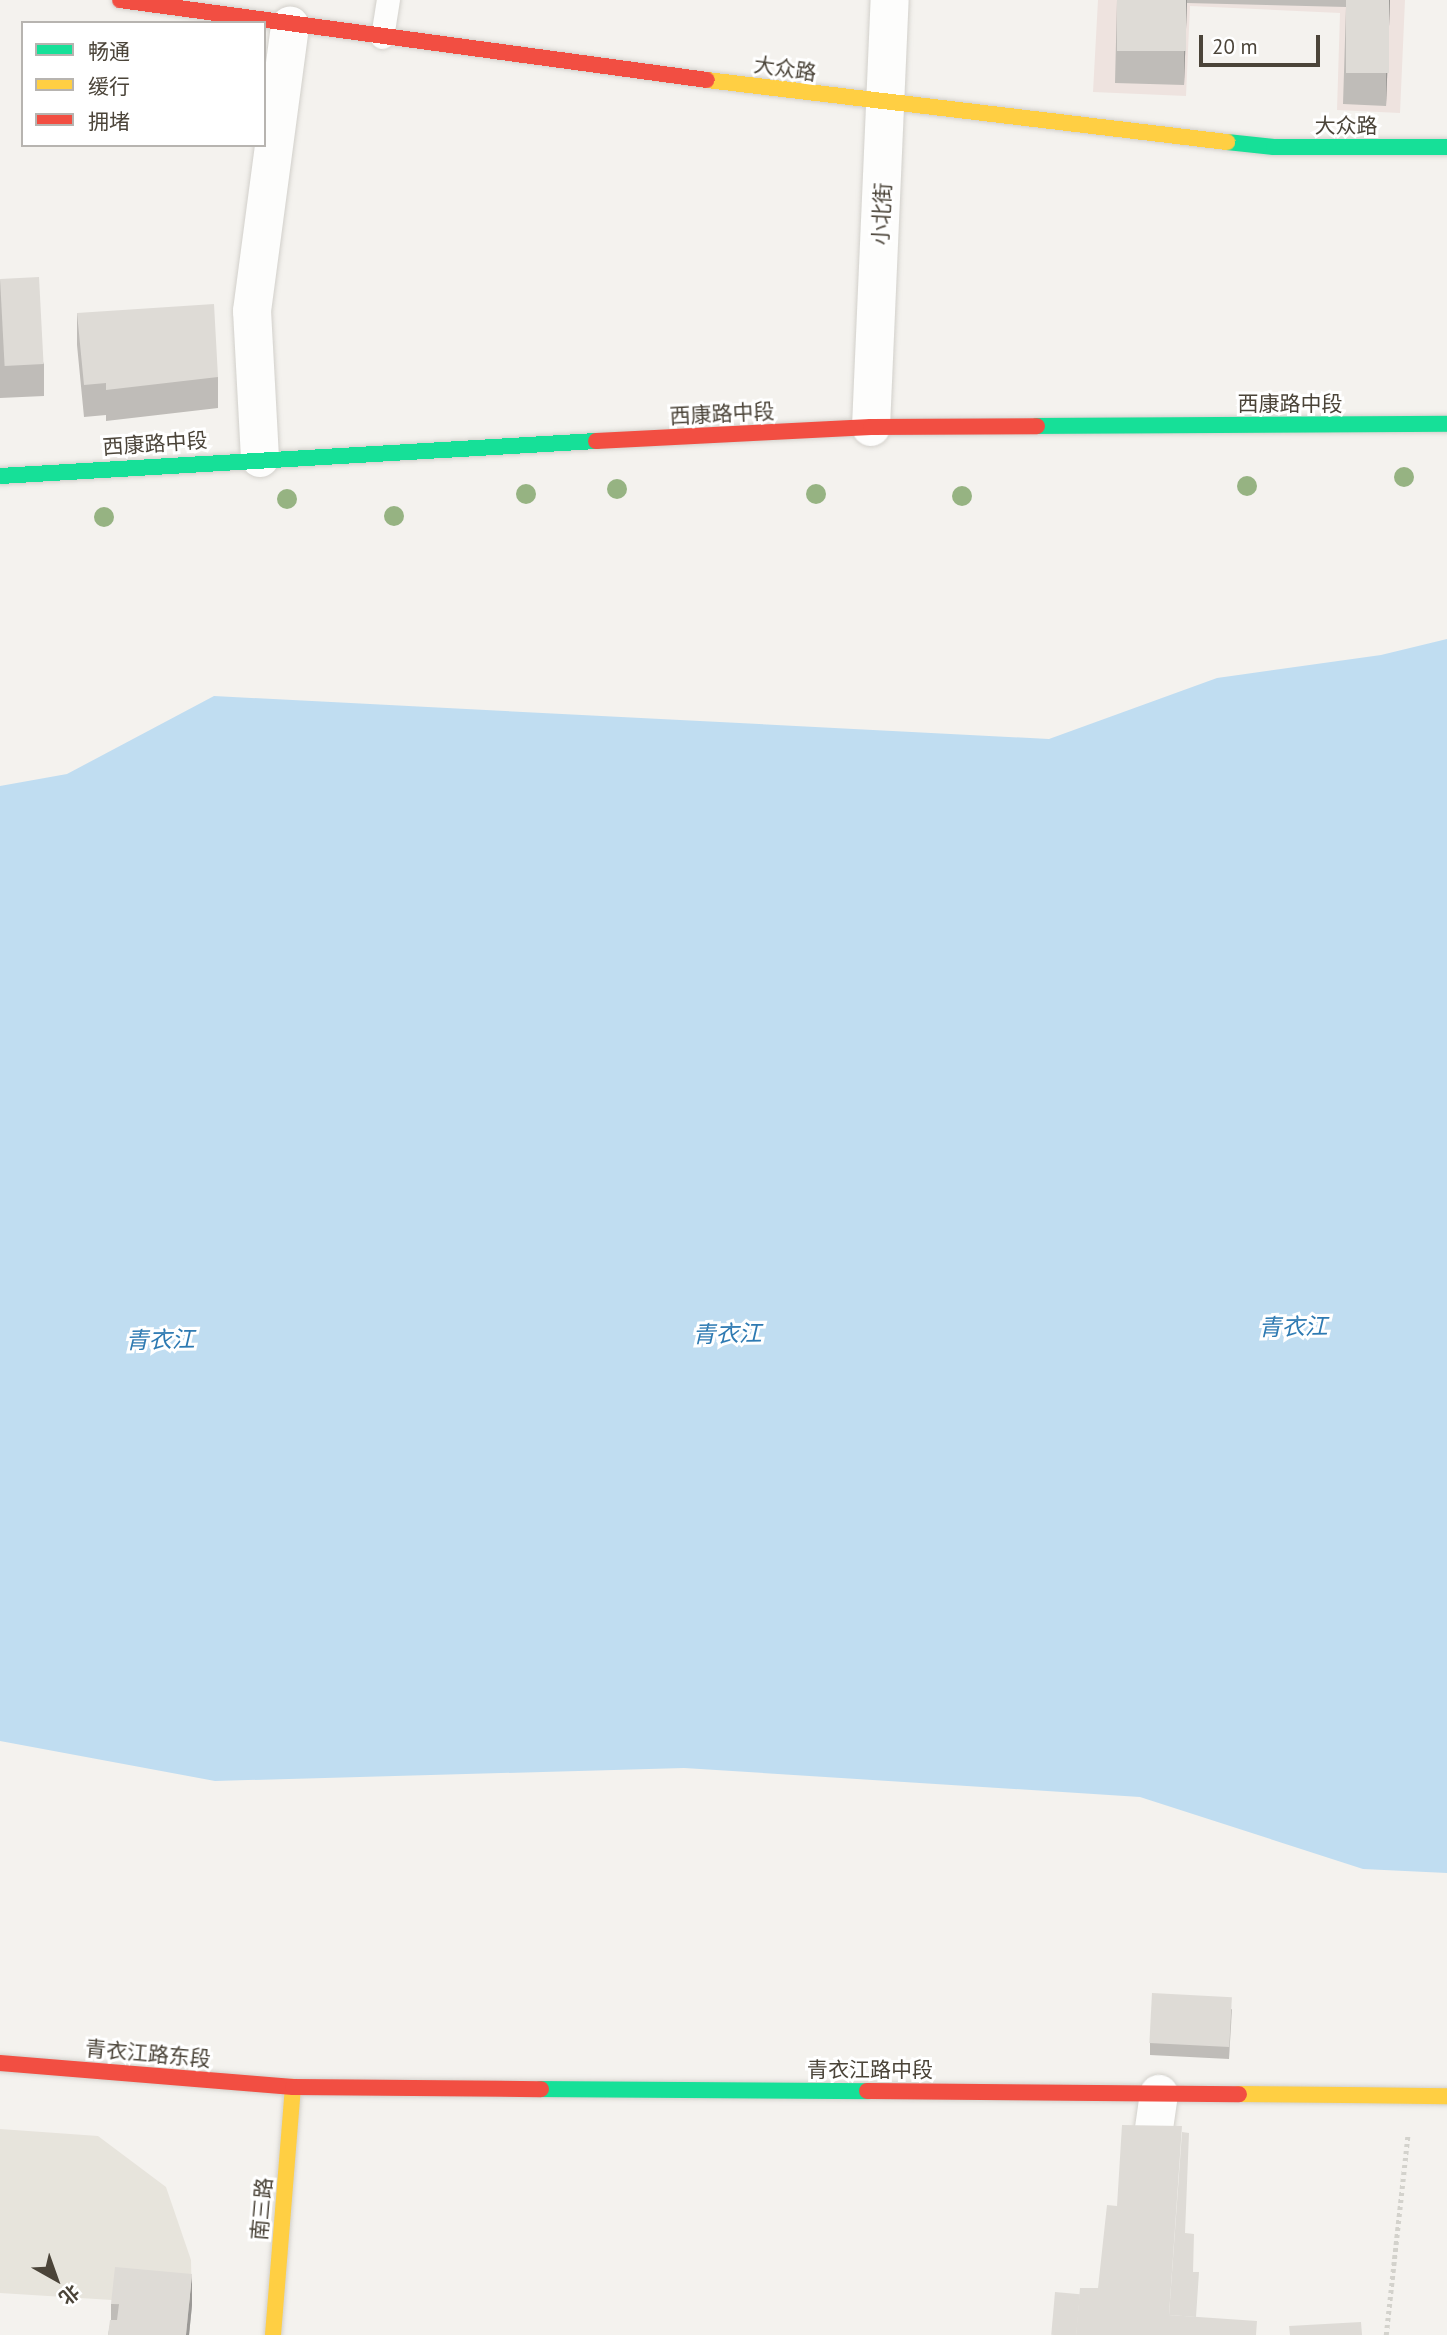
<!DOCTYPE html>
<meta charset="utf-8">
<style>
body{margin:0}
#map{position:relative;width:1447px;height:2335px;overflow:hidden;background:#f4f2ee;font-family:"PT Sans","Noto Sans SC",sans-serif}
div>[style]{position:absolute}
.residential>*{inset:0;background:#e7e4dc}
.medical>*{inset:0;background:#eee3df}
.water>*{inset:0;background:#c0ddf1}
.path>*{height:4.5px;margin-top:-2.25px;transform-origin:0;background:repeating-linear-gradient(90deg,#d3d2cc 0 3.5px,transparent 0 7px)}
.roads{filter:drop-shadow(0 0 2px #d2d0cb) drop-shadow(0 0 2px #d2d0cb)}
.lane>*{height:23px;margin:-11.5px;padding:0 11.5px;transform-origin:11.5px;border-radius:11.5px;background:#fdfdfc}
.street>*{height:38px;margin:-19px;padding:0 19px;transform-origin:19px;border-radius:19px;background:#fdfdfc}
.fast>*{height:16px;margin:-8px;padding:0 8px;transform-origin:8px;border-radius:8px;background:#16e098}
.slow>*{height:16px;margin:-8px;padding:0 8px;transform-origin:8px;border-radius:8px;background:#ffcf43}
.jam>*{height:16px;margin:-8px;padding:0 8px;transform-origin:8px;border-radius:8px;background:#f24e42}
.trees>*{width:20px;height:20px;margin:-10px;border-radius:50%;background:#96b382}
.wall>*{inset:0;background:#bfbcb8}
.shaded-wall>*{inset:0;background:#9b9996}
.building>*{inset:0;background:#dedbd6;transform-origin:0 0}
span{translate:-50% -50%;white-space:nowrap;text-align:center;line-height:1.15;-webkit-text-stroke:6px #fff;paint-order:stroke}
.street-label{font-size:21px;color:#4b4439}
.water-label{font-size:23px;color:#2e7ab2;font-style:italic}
.legend{position:absolute;left:21px;top:21px;width:245px;height:126px;box-sizing:border-box;background:#fff;border:2px solid #b7b4b0;margin:0;padding:9px 12px;list-style:none;font-size:21px;color:#4b4439}
.legend li{display:flex;align-items:center;gap:14px;height:35px}
.legend b{width:35px;border:2px solid #b7b4b0}
.north{position:absolute;left:21px;top:2244px;width:70px;height:70px;-webkit-text-stroke:5px #fff;paint-order:stroke;rotate:140deg;font-size:19px;font-weight:700;line-height:28px;text-align:center;color:#4b4439}
.north::after{content:'';display:block;margin:auto;width:24px;height:32px;background:#4b4439;clip-path:polygon(50% 0,100% 100%,50% 72%,0 100%)}
.scale{position:absolute;left:1199px;top:35px;width:121px;height:32px;box-sizing:border-box;border:4px solid #4b4439;border-top:0;padding-left:9px;font-size:21px;line-height:24px;white-space:nowrap;color:#4b4439;-webkit-text-stroke:5px #fff;paint-order:stroke}
</style>
<div id="map">
<div class="residential">
<i style="clip-path:polygon(0 2129px,98px 2136px,166px 2187px,191px 2260px,192px 2305px,0 2293px)"></i>
</div>
<div class="medical">
<i style="clip-path:polygon(1098px 0,1405px 0,1400px 113px,1337px 110px,1340px 13px,1190px 6px,1186px 96px,1093px 92px)"></i>
</div>
<div class="water">
<i style="clip-path:polygon(1447px 639px,1447px 1873px,1363px 1869px,1140px 1797px,684px 1768px,215px 1781px,0 1741px,0 786px,67px 774px,214px 696px,1049px 739px,1217px 678px,1381px 655px)"></i>
</div>
<div class="path">
<i style="left:1386px;top:2335px;width:202px;rotate:-83.8deg"></i>
</div>
<div class="roads">
<div class="lane">
<i style="left:382px;top:37px;width:37px;rotate:-81deg"></i>
</div>
<div class="street">
<i style="left:871px;top:427px;width:427px;rotate:-87.5deg"></i>
<i style="left:260px;top:458px;width:147px;rotate:-93.1deg"></i>
<i style="left:252px;top:311px;width:288px;rotate:-82.4deg"></i>
<i style="left:1147px;top:2177px;width:84px;rotate:-81.8deg"></i>
</div>
<div class="fast">
<i style="left:1227px;top:142px;width:47px;rotate:6.1deg"></i>
<i style="left:1274px;top:147px;width:173px"></i>
<i style="left:1037px;top:426px;width:410px;rotate:-0.3deg"></i>
<i style="left:0;top:476px;width:597px;rotate:-3.36deg"></i>
<i style="left:541px;top:2089px;width:326px;rotate:0.4deg"></i>
</div>
<div class="slow">
<i style="left:707px;top:80px;width:524px;rotate:6.8deg"></i>
<i style="left:1239px;top:2094px;width:208px;rotate:0.6deg"></i>
<i style="left:273px;top:2335px;width:249px;rotate:-85.4deg"></i>
</div>
<div class="jam">
<i style="left:120px;top:0;width:592px;rotate:7.76deg"></i>
<i style="left:596px;top:441px;width:275px;rotate:-2.9deg"></i>
<i style="left:871px;top:427px;width:166px;rotate:-0.3deg"></i>
<i style="left:0;top:2063px;width:294px;rotate:4.7deg"></i>
<i style="left:293px;top:2087px;width:248px;rotate:0.5deg"></i>
<i style="left:867px;top:2091px;width:372px;rotate:0.5deg"></i>
</div>
</div>
<div class="trees">
<i style="left:1404px;top:477px"></i>
<i style="left:1247px;top:486px"></i>
<i style="left:617px;top:489px"></i>
<i style="left:526px;top:494px"></i>
<i style="left:816px;top:494px"></i>
<i style="left:962px;top:496px"></i>
<i style="left:287px;top:499px"></i>
<i style="left:394px;top:516px"></i>
<i style="left:104px;top:517px"></i>
</div>
<div class="wall">
<i style="clip-path:polygon(1117px 0,1390px 0,1386px 106px,1343px 104px,1346px 7px,1187px 3px,1184px 85px,1115px 83px)"></i>
<i style="clip-path:polygon(0 279px,44px 364px,44px 396px,0 398px)"></i>
<i style="clip-path:polygon(77px 313px,218px 377px,218px 408px,106px 421px,106px 415px,84px 417px,77px 345px)"></i>
<i style="clip-path:polygon(1232px 2009px,1229px 2059px,1150px 2055px,1150px 2043px)"></i>
<i style="clip-path:polygon(111px 2304px,192px 2305px,189px 2335px,108px 2335px,111px 2320px)"></i>
</div>
<div class="shaded-wall">
<i style="clip-path:polygon(1186px 0,1187px 0,1184px 85px,1184px 54px)"></i>
<i style="clip-path:polygon(1389px 0,1390px 0,1386px 106px,1386px 74px)"></i>
<i style="clip-path:polygon(192px 2274px,192px 2305px,189px 2335px,186px 2335px)"></i>
</div>
<div class="building">
<i style="left:1117px;top:0;width:69px;height:51px"></i>
<i style="left:1346px;top:0;width:43px;height:73px"></i>
<i style="left:39px;top:277px;width:87px;height:39px;rotate:87deg"></i>
<i style="clip-path:polygon(214px 304px,218px 377px,106px 390px,106px 383px,84px 385px,77px 313px)"></i>
<i style="left:1152px;top:1993px;width:80px;height:50px;rotate:3deg"></i>
<i style="clip-path:polygon(1122px 2125px,1182px 2126px,1169px 2315px,1257px 2321px,1256px 2335px,1076px 2335px,1080px 2288px,1098px 2288px,1107px 2205px,1117px 2206px)"></i>
<i style="clip-path:polygon(1182px 2132px,1189px 2133px,1185px 2233px,1194px 2234px,1193px 2272px,1199px 2272px,1196px 2317px,1169px 2315px)"></i>
<i style="clip-path:polygon(115px 2267px,192px 2274px,186px 2335px,108px 2335px,110px 2320px,117px 2320px,119px 2304px,111px 2304px)"></i>
<i style="left:1055px;top:2292px;width:25px;height:43px;rotate:5deg"></i>
<i style="clip-path:polygon(1361px 2322px,1362px 2335px,1290px 2335px,1289px 2326px)"></i>
</div>
<div class="street-label">
<span style="left:785px;top:69px;rotate:8deg">大众路</span>
<span style="left:1346px;top:126px">大众路</span>
<span style="left:882px;top:214px;rotate:-87deg">小北街</span>
<span style="left:1290px;top:404px">西康路中段</span>
<span style="left:722px;top:414px;rotate:-3deg">西康路中段</span>
<span style="left:155px;top:444px;rotate:-4deg">西康路中段</span>
<span style="left:148px;top:2054px;rotate:5deg">青衣江路东段</span>
<span style="left:870px;top:2070px">青衣江路中段</span>
<span style="left:262px;top:2209px;rotate:-85deg">南三路</span>
</div>
<div class="water-label">
<span style="left:1293px;top:1327px;rotate:-1deg">青衣江</span>
<span style="left:727px;top:1334px;rotate:-1deg">青衣江</span>
<span style="left:160px;top:1340px;rotate:-1deg">青衣江</span>
</div>
<ul class="legend">
<li><b style="height:9px;background:#16e098"></b>畅通</li>
<li><b style="height:9px;background:#ffcf43"></b>缓行</li>
<li><b style="height:9px;background:#f24e42"></b>拥堵</li>
</ul>
<div class="north">北</div>
<div class="scale">20 m</div>
</div>
